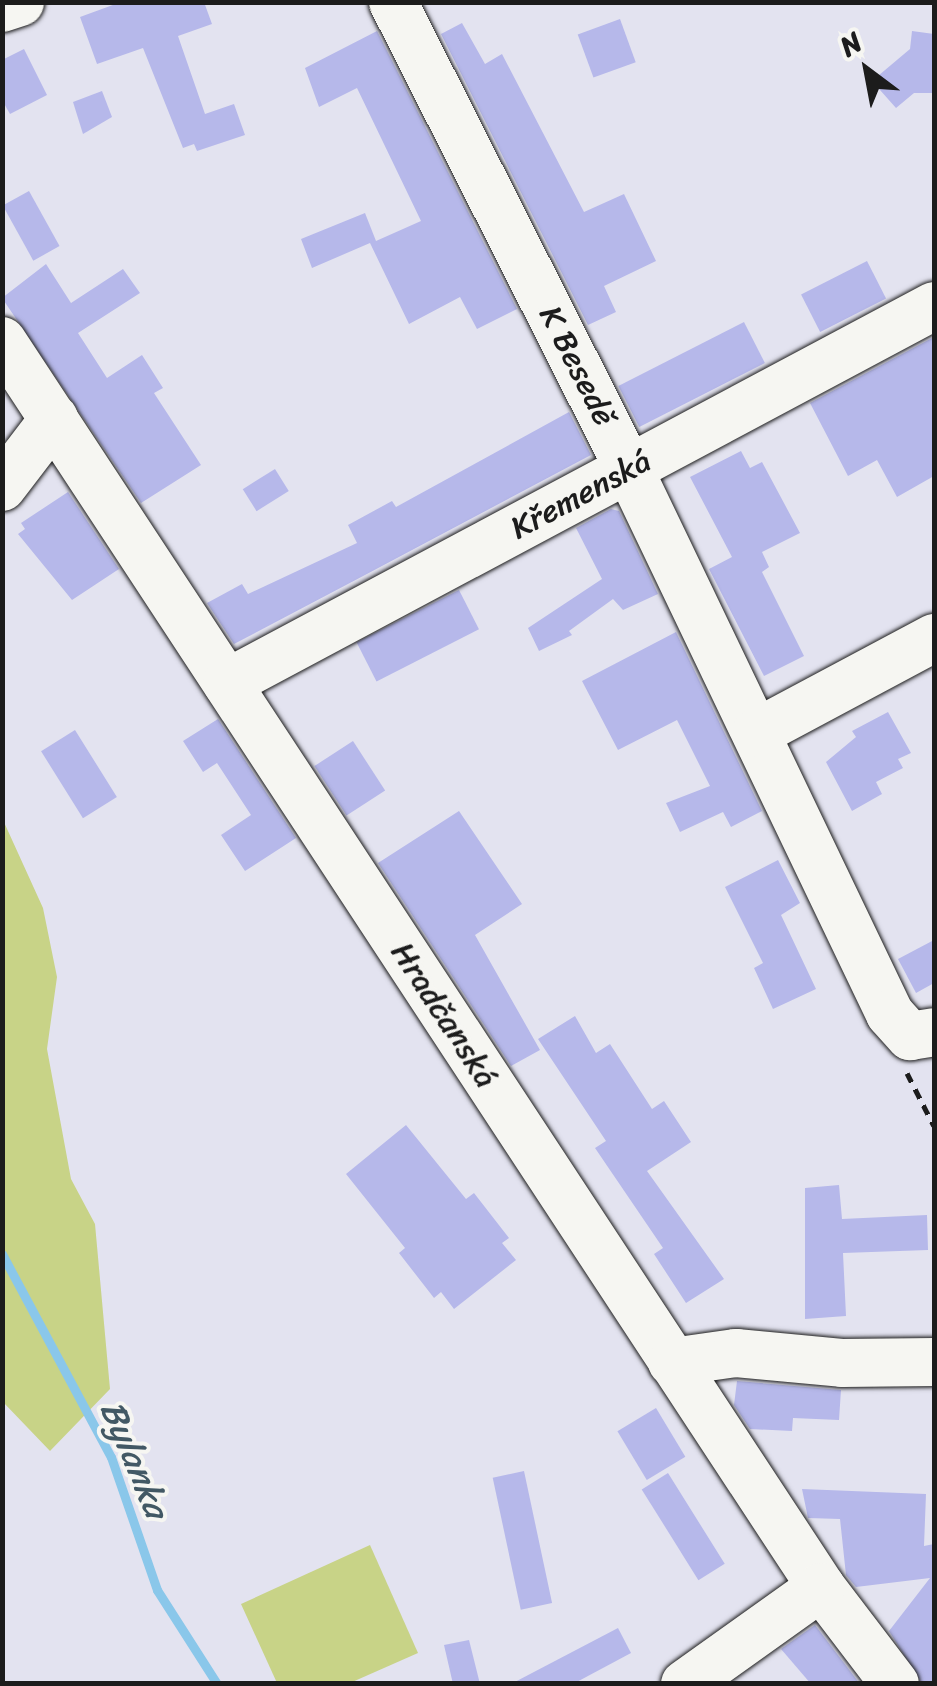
<!DOCTYPE html>
<meta charset="utf-8">
<style>
body{margin:0}
#map{position:relative;width:937px;height:1686px;overflow:hidden;background:#e3e3f0;font-family:Sriracha,sans-serif}
div>[style]{position:absolute}
.green>*{inset:0;background:#c8d387}
.stream>*{height:9px;margin:-4.5px;padding:0 4.5px;transform-origin:4.5px;border-radius:4.5px;background:#8ac7ea}
.building>*{inset:0;background:#b6b8ea;transform-origin:0 0}
.path>*{height:5px;margin-top:-2.5px;transform-origin:0;background:repeating-linear-gradient(90deg,#1c1c1c 0 10px,transparent 0 18px)}
.roads{filter:drop-shadow(0 0 2px #1c1c1c) drop-shadow(0 0 2px #1c1c1c)}
.minor>*{height:48px;margin:-24px;padding:0 24px;transform-origin:24px;border-radius:24px;background:#f6f6f2}
span{translate:-50% -50%;white-space:nowrap;text-align:center;line-height:1.15;-webkit-text-stroke:8px #f6f6f2;paint-order:stroke}
.street-label{font-size:32px;color:#1c1c1c}
.water-label{font-size:35px;color:#425864;font-style:italic}
.frame{position:absolute;inset:0;border:5px solid #1c1c1c;pointer-events:none}
.north{position:absolute;left:817px;top:20px;width:100px;height:100px;-webkit-text-stroke:8px #f6f6f2;paint-order:stroke;rotate:328deg;font-size:28px;font-weight:700;line-height:40px;text-align:center;color:#1c1c1c}
.north::after{content:'';display:block;margin:auto;width:35px;height:45px;background:#1c1c1c;clip-path:polygon(50% 0,100% 100%,50% 72%,0 100%)}
</style>
<div id="map">
<div class="green">
<i style="clip-path:polygon(3px 820px,43px 908px,57px 977px,47px 1049px,71px 1179px,95px 1224px,110px 1389px,50px 1451px,3px 1402px)"></i>
<i style="clip-path:polygon(370px 1545px,418px 1653px,350px 1683px,277px 1683px,241px 1604px)"></i>
</div>
<div class="stream">
<i style="left:2px;top:1254px;width:230px;rotate:61.8deg"></i>
<i style="left:111px;top:1457px;width:141px;rotate:70.9deg"></i>
<i style="left:157px;top:1590px;width:112px;rotate:57.4deg"></i>
</div>
<div class="building">
<i style="clip-path:polygon(121px 2px,204px 2px,212px 24px,178px 36px,205px 114px,234px 104px,245px 135px,197px 151px,194px 144px,183px 148px,143px 48px,97px 64px,80px 17px)"></i>
<i style="left:620px;top:19px;width:46px;height:45px;rotate:70deg"></i>
<i style="clip-path:polygon(462px 23px,485px 64px,502px 54px,584px 212px,624px 194px,656px 261px,604px 286px,616px 312px,588px 325px,441px 34px)"></i>
<i style="clip-path:polygon(377px 31px,517px 309px,477px 329px,460px 297px,409px 324px,370px 243px,312px 268px,301px 239px,365px 213px,376px 241px,421px 221px,357px 88px,319px 107px,305px 68px)"></i>
<i style="clip-path:polygon(912px 31px,934px 34px,934px 93px,914px 93px,896px 108px,872px 81px,910px 49px)"></i>
<i style="clip-path:polygon(24px 49px,47px 95px,10px 114px,2px 100px,2px 60px)"></i>
<i style="clip-path:polygon(102px 91px,112px 117px,83px 134px,73px 102px)"></i>
<i style="left:29px;top:191px;width:63px;height:30px;rotate:61deg"></i>
<i style="left:867px;top:261px;width:42px;height:74px;rotate:63deg"></i>
<i style="clip-path:polygon(46px 264px,71px 303px,123px 269px,140px 293px,78px 333px,107px 378px,142px 355px,163px 388px,154px 393px,201px 465px,141px 503px,2px 298px)"></i>
<i style="left:744px;top:322px;width:46px;height:141px;rotate:63deg"></i>
<i style="clip-path:polygon(934px 337px,934px 476px,897px 497px,877px 460px,848px 476px,810px 403px)"></i>
<i style="clip-path:polygon(569px 412px,591px 455px,365px 575px,234px 644px,207px 603px,242px 584px,248px 594px,357px 543px,348px 525px,392px 501px,396px 507px)"></i>
<i style="clip-path:polygon(741px 451px,750px 468px,762px 462px,800px 533px,762px 552px,769px 567px,762px 572px,804px 656px,764px 676px,709px 569px,732px 557px,690px 477px)"></i>
<i style="left:275px;top:469px;width:26px;height:38px;rotate:58deg"></i>
<i style="clip-path:polygon(68px 492px,119px 569px,72px 600px,18px 534px,25px 529px,21px 523px)"></i>
<i style="clip-path:polygon(611px 509px,619px 511px,658px 594px,623px 610px,613px 599px,569px 631px,572px 635px,539px 651px,528px 628px,602px 579px,576px 528px)"></i>
<i style="left:459px;top:590px;width:44px;height:115px;rotate:63deg"></i>
<i style="clip-path:polygon(676px 632px,762px 811px,731px 827px,723px 812px,680px 832px,666px 803px,710px 786px,677px 720px,618px 750px,582px 681px)"></i>
<i style="clip-path:polygon(888px 712px,911px 753px,898px 759px,903px 768px,876px 782px,882px 794px,852px 811px,826px 762px,856px 737px,852px 731px)"></i>
<i style="clip-path:polygon(218px 719px,296px 838px,245px 871px,221px 835px,251px 815px,217px 763px,203px 772px,183px 741px)"></i>
<i style="left:75px;top:730px;width:79px;height:40px;rotate:58deg"></i>
<i style="left:353px;top:741px;width:59px;height:46px;rotate:57deg"></i>
<i style="clip-path:polygon(459px 811px,522px 904px,475px 935px,540px 1050px,511px 1066px,378px 863px)"></i>
<i style="clip-path:polygon(778px 860px,800px 903px,781px 915px,816px 989px,773px 1009px,754px 968px,763px 963px,725px 887px)"></i>
<i style="clip-path:polygon(934px 940px,934px 983px,916px 993px,898px 959px)"></i>
<i style="clip-path:polygon(575px 1016px,596px 1053px,610px 1044px,652px 1109px,664px 1101px,691px 1142px,647px 1171px,724px 1279px,686px 1303px,654px 1254px,663px 1248px,595px 1148px,606px 1141px,538px 1039px)"></i>
<i style="clip-path:polygon(406px 1125px,466px 1199px,474px 1193px,509px 1238px,502px 1243px,516px 1260px,454px 1309px,441px 1292px,434px 1298px,399px 1253px,405px 1248px,346px 1174px)"></i>
<i style="clip-path:polygon(839px 1185px,842px 1219px,927px 1215px,928px 1250px,843px 1253px,846px 1316px,805px 1319px,805px 1188px)"></i>
<i style="clip-path:polygon(737px 1381px,841px 1390px,839px 1420px,793px 1418px,792px 1431px,750px 1429px,734px 1405px)"></i>
<i style="left:656px;top:1408px;width:57px;height:45px;rotate:59deg"></i>
<i style="left:524px;top:1471px;width:135px;height:32px;rotate:78deg"></i>
<i style="left:668px;top:1473px;width:107px;height:31px;rotate:58deg"></i>
<i style="clip-path:polygon(802px 1489px,926px 1494px,924px 1546px,934px 1544px,934px 1684px,922px 1684px,889px 1631px,930px 1578px,856px 1587px,846px 1575px,840px 1519px,808px 1518px)"></i>
<i style="clip-path:polygon(815px 1625px,860px 1684px,811px 1684px,781px 1649px)"></i>
<i style="clip-path:polygon(618px 1628px,631px 1653px,573px 1684px,511px 1684px)"></i>
<i style="clip-path:polygon(469px 1640px,480px 1684px,453px 1684px,444px 1645px)"></i>
</div>
<div class="path">
<i style="left:907px;top:1073px;width:59px;rotate:63deg"></i>
</div>
<div class="roads">
<div class="minor">
<i style="left:393px;top:2px;width:523px;rotate:63.19deg"></i>
<i style="left:629px;top:469px;width:604px;rotate:64.41deg"></i>
<i style="left:890px;top:1014px;width:30px;rotate:48deg"></i>
<i style="left:910px;top:1036px;width:24px;rotate:-9deg"></i>
<i style="left:2px;top:8px;width:19px;rotate:-18deg"></i>
<i style="left:2px;top:341px;width:1491px;rotate:56.68deg"></i>
<i style="left:821px;top:1587px;width:122px;rotate:52.7deg"></i>
<i style="left:2px;top:487px;width:86px;rotate:-52.6deg"></i>
<i style="left:227px;top:683px;width:801px;rotate:-28.07deg"></i>
<i style="left:756px;top:733px;width:202px;rotate:-28.1deg"></i>
<i style="left:672px;top:1362px;width:65px;rotate:-8deg"></i>
<i style="left:736px;top:1353px;width:106px;rotate:5.4deg"></i>
<i style="left:842px;top:1363px;width:92px;rotate:-0.6deg"></i>
<i style="left:685px;top:1684px;width:167px;rotate:-35.5deg"></i>
</div>
</div>
<div class="street-label">
<span style="left:577px;top:366px;rotate:63deg">K Besedě</span>
<span style="left:581px;top:495px;rotate:-28deg">Křemenská</span>
<span style="left:444px;top:1015px;rotate:57deg">Hradčanská</span>
</div>
<div class="water-label">
<span style="left:135px;top:1459px;rotate:67deg">Bylanka</span>
</div>
<div class="frame"></div>
<div class="north">N</div>
</div>
